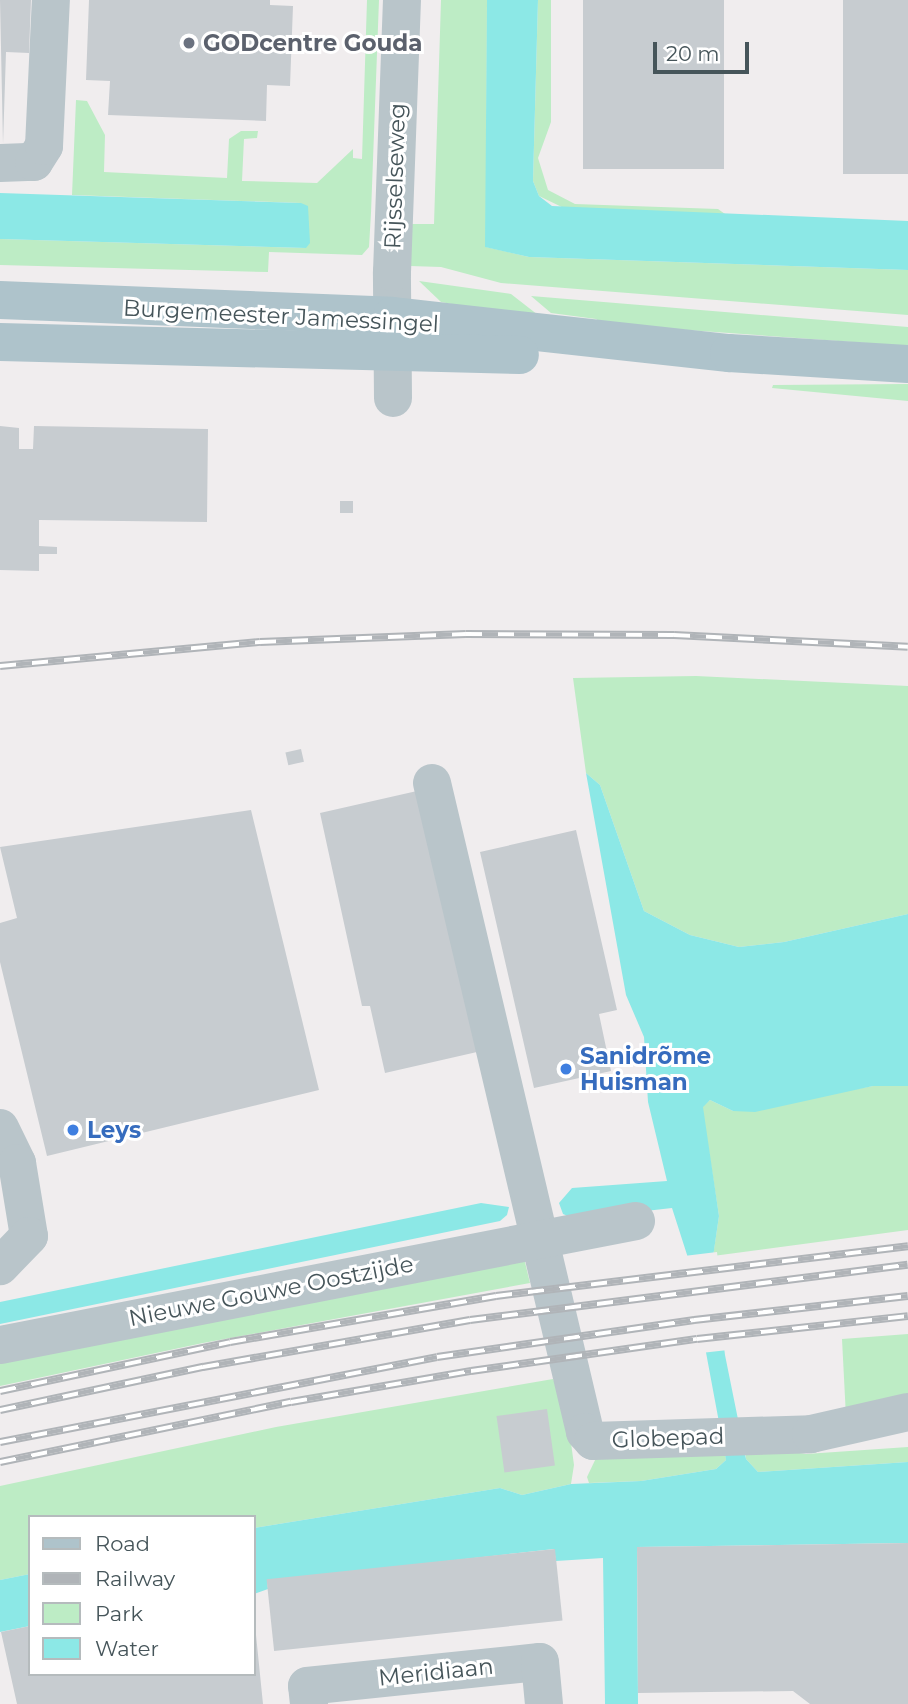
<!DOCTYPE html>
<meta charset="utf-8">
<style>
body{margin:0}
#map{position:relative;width:908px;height:1704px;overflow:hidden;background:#f0edee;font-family:Montserrat,sans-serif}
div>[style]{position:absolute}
.green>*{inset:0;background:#bdecc5}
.water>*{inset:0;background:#8ce8e6}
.pier>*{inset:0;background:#f0edee}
.building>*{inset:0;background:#c7ccd0;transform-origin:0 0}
.minor>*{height:38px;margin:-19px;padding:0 19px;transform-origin:19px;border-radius:19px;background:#b9c5ca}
.major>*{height:38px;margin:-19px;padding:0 19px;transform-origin:19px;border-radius:19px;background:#aec3cb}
.rail>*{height:8px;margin-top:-4px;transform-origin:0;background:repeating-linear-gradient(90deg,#fff 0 16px,#b0b4b8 0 32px);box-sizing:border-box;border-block:2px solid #b0b4b8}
.dots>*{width:19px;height:19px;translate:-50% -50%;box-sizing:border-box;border:4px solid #fff;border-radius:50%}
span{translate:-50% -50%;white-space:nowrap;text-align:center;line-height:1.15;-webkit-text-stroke:6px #fff;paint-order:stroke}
.worship-label{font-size:23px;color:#5b616d;font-weight:700}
.left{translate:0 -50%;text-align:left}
.street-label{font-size:23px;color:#46555a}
.shop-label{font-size:23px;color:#366cbe;font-weight:700}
.legend{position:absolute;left:28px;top:1515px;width:228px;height:161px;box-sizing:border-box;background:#fff;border:2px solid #b5bbbd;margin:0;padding:9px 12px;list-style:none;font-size:21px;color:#46555a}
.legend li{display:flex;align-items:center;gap:14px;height:35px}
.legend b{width:35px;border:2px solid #b5bbbd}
.scale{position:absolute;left:653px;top:42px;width:96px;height:32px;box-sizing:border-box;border:4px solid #46555a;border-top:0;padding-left:9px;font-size:21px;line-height:24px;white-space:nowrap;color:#46555a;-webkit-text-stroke:5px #fff;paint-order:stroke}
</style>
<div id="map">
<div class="green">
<i style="clip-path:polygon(367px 0,379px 0,371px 213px,369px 247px,362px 255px,269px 252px,268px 272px,0 265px,0 239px,306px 248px,301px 203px,72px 195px,76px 100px,87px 101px,105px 135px,104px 172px,227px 178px,229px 139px,241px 131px,258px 131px,257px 138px,244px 139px,242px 181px,317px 183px,353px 149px,353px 158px,362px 159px)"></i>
<i style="clip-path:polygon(441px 0,487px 0,486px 247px,529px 257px,908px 270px,908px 315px,501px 283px,441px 267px,410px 266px,407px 224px,434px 224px)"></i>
<i style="clip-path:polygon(538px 0,551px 0,551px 122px,538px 158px,548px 190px,575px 204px,718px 209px,725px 214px,568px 210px,539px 196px,533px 181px)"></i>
<i style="clip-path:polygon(419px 281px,511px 294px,547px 322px,441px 302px)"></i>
<i style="clip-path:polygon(531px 296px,908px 327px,908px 346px,603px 324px,596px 319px,551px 313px)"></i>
<i style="clip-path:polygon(908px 384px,908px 401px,772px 388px,773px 385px)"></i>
<i style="clip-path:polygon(696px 676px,908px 686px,908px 914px,784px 942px,739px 947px,690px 935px,644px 911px,600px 785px,586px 773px,573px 678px)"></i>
<i style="clip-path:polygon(873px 1086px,908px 1086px,908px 1230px,713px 1256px,719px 1216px,702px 1107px,710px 1100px,733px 1111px)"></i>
<i style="clip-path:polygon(524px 1258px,530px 1283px,203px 1343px,0 1386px,0 1351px)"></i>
<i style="clip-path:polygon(908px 1334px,908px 1405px,846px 1417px,842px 1339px)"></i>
<i style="clip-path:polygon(553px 1379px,566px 1406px,574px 1465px,571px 1484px,522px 1495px,500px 1488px,254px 1528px,254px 1517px,30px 1517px,30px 1574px,0 1580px,0 1486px,276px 1427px)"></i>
<i style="clip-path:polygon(745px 1444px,806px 1454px,908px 1447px,908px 1462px,758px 1472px,746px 1459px)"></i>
<i style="clip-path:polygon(724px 1445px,726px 1460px,716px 1469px,641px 1481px,589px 1483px,587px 1477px,597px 1456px)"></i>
</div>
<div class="water">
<i style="clip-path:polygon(487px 0,538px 0,533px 181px,539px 196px,552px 206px,908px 221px,908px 270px,529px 257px,485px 247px)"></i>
<i style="clip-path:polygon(0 193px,301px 203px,308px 206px,310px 243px,306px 248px,0 239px)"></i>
<i style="clip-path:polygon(586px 773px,600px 785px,644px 911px,690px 935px,739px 947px,784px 942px,908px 914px,908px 1086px,873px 1086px,755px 1112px,733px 1111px,710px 1100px,703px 1107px,719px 1216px,713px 1257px,725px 1355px,746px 1459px,758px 1472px,908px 1462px,908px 1543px,637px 1547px,638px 1704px,605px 1704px,603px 1558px,556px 1561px,554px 1549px,518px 1553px,267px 1581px,268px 1589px,254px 1594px,254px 1528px,500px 1488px,522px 1495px,571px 1484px,641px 1481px,716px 1469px,726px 1460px,689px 1261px,672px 1208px,575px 1219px,563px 1214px,559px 1203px,572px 1188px,667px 1181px,648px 1102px,644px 1037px,626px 995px)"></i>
<i style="clip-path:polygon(481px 1203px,509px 1207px,507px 1215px,500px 1221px,0 1324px,0 1302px)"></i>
<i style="clip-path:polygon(30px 1574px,30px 1626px,0 1632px,0 1580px)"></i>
</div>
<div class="pier">
<i style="clip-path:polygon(717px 1252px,728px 1350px,701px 1353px,684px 1256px)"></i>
</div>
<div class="building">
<i style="clip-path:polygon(0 0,31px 0,29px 53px,6px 52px,3px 144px)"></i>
<i style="clip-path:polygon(89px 0,270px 0,270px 5px,293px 6px,290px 86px,267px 85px,266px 121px,108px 115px,110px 81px,86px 80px)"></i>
<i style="left:583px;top:0;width:141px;height:169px"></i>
<i style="left:843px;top:0;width:65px;height:174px"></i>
<i style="clip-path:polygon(0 426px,19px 428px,19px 449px,33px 449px,34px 426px,208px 429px,207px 522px,39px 520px,39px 546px,57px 547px,57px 554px,39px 554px,39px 571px,0 570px)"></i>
<i style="left:340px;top:501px;width:13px;height:12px"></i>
<i style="left:301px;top:749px;width:13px;height:16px;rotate:77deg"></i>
<i style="clip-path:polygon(417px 791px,477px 1052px,385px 1073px,370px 1006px,362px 1006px,320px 813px)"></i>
<i style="clip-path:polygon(251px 810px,319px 1090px,47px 1156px,0 962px,0 923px,17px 918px,0 847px)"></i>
<i style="clip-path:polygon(576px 830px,617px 1010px,599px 1014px,611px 1071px,534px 1088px,480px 852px)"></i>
<i style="left:547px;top:1409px;width:57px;height:51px;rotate:82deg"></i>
<i style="clip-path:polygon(908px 1543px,908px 1704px,810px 1704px,793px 1691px,638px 1693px,637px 1547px)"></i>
<i style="left:555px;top:1549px;width:72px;height:290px;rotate:84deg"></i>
<i style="clip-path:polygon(30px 1626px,30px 1674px,254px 1674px,256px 1635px,263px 1704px,17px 1704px,1px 1632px)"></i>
</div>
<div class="minor">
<i style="left:0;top:163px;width:34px;rotate:-2deg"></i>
<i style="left:34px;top:162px;width:19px;rotate:-58deg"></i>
<i style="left:44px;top:146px;width:146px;rotate:-87.3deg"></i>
<i style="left:393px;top:398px;width:126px;rotate:-90.5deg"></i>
<i style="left:392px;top:272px;width:272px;rotate:-87.9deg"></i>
<i style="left:432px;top:783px;width:667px;rotate:76.73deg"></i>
<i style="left:585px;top:1432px;width:12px;rotate:48deg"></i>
<i style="left:593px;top:1441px;width:218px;rotate:-1.8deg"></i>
<i style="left:811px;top:1434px;width:99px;rotate:-12.8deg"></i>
<i style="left:0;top:1128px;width:39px;rotate:64deg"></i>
<i style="left:17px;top:1163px;width:74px;rotate:80.7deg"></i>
<i style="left:29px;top:1236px;width:42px;rotate:134deg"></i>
<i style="left:0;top:1345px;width:648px;rotate:-11.03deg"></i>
<i style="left:309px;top:1704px;width:18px;rotate:-96deg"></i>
<i style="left:307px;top:1686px;width:234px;rotate:-5.9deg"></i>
<i style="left:540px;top:1662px;width:42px;rotate:84.6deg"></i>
</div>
<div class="major">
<i style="left:0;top:300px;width:392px;rotate:2.3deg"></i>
<i style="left:392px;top:316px;width:339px;rotate:6.3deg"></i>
<i style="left:729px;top:353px;width:179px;rotate:3.5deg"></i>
<i style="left:0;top:342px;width:520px;rotate:1.43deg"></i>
</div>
<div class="rail">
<i style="left:0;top:666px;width:261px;rotate:-5.3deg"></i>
<i style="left:260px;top:642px;width:206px;rotate:-2.2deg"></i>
<i style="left:466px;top:634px;width:208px;rotate:0.3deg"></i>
<i style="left:674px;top:635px;width:234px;rotate:2.9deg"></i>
<i style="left:0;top:1391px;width:235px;rotate:-12deg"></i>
<i style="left:230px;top:1342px;width:270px;rotate:-9.8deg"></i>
<i style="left:496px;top:1296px;width:415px;rotate:-6.9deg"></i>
<i style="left:0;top:1410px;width:208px;rotate:-12deg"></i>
<i style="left:203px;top:1367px;width:271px;rotate:-10deg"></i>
<i style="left:470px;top:1320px;width:441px;rotate:-7.2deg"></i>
<i style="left:0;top:1442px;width:445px;rotate:-11deg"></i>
<i style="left:437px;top:1357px;width:260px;rotate:-8.2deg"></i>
<i style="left:694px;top:1320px;width:215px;rotate:-6.4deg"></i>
<i style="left:0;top:1462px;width:297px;rotate:-11.7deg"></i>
<i style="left:291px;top:1402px;width:183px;rotate:-9.8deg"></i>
<i style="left:471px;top:1371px;width:228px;rotate:-8.1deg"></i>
<i style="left:697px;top:1339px;width:212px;rotate:-6.2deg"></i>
</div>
<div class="dots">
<i style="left:189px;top:43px;background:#6b7280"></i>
<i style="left:566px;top:1069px;background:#3f7fe0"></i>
<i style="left:73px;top:1130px;background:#3f7fe0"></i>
</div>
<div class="worship-label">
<span class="left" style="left:203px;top:43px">GODcentre Gouda</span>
</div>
<div class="street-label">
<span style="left:395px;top:176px;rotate:-88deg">Rijsselseweg</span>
<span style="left:281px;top:316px;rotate:3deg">Burgemeester Jamessingel</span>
<span style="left:271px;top:1291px;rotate:-11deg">Nieuwe Gouwe Oostzijde</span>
<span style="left:668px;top:1438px;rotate:-2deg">Globepad</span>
<span style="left:436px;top:1672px;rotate:-6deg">Meridiaan</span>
</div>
<div class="shop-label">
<span class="left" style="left:580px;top:1069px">Sanidrõme<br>Huisman</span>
<span class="left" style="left:87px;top:1130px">Leys</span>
</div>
<ul class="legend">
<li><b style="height:9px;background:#aec3cb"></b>Road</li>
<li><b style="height:9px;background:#b0b4b8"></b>Railway</li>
<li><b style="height:19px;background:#bdecc5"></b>Park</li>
<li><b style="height:19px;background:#8ce8e6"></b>Water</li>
</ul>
<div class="scale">20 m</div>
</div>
